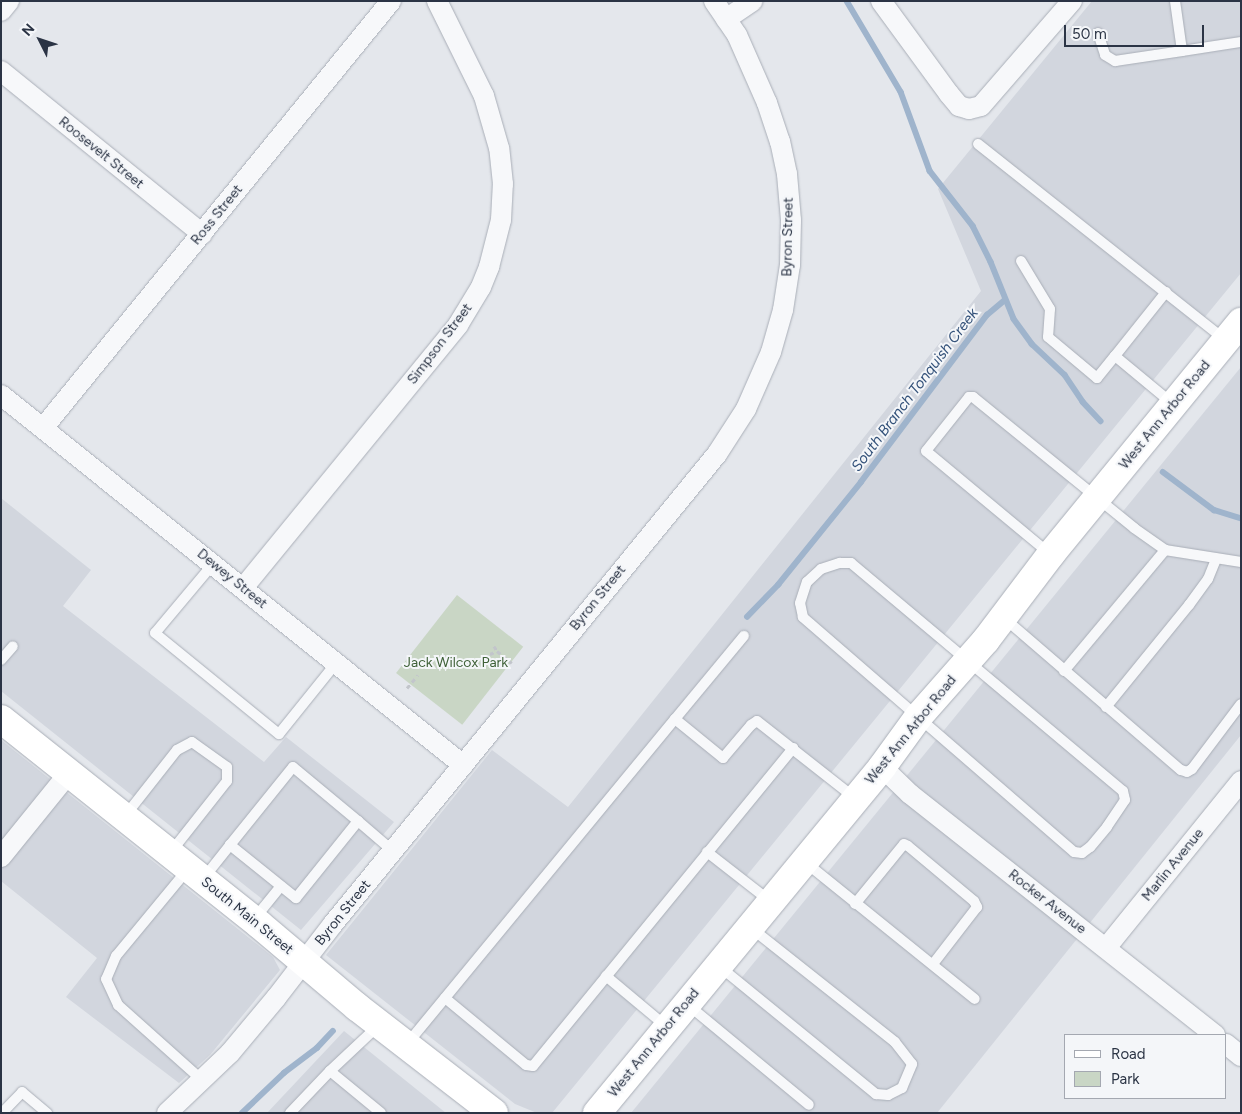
<!DOCTYPE html>
<style>
body{margin:0}
#map{position:relative;width:1242px;height:1114px;overflow:hidden;background:#e4e7ec;font-family:Figtree,sans-serif}
div>[style]{position:absolute}
.built>*{inset:0;background:#d2d6de}
.green>*{inset:0;background:#c9d6c5;transform-origin:0 0}
.stream>*{height:5.5px;margin:-2.75px;padding:0 2.75px;transform-origin:2.75px;border-radius:2.75px;background:#9fb4cc}
.path>*{height:3px;margin-top:-1.5px;transform-origin:0;background:repeating-linear-gradient(90deg,#c2c5cb 0 4px,transparent 0 8px)}
.roads{filter:drop-shadow(0 0 1px #a9aeb7) drop-shadow(0 0 1px #a9aeb7)}
.service>*{height:10px;margin:-5px;padding:0 5px;transform-origin:5px;border-radius:5px;background:#f7f8fa}
.minor>*{height:20px;margin:-10px;padding:0 10px;transform-origin:10px;border-radius:10px;background:#f7f8fa}
.secondary>*{height:28px;margin:-14px;padding:0 14px;transform-origin:14px;border-radius:14px;background:#fff}
span{translate:-50% -50%;white-space:nowrap;text-align:center;line-height:1.15;-webkit-text-stroke:4px #f4f6f9;paint-order:stroke}
.street-label{font-size:14px;color:#2b3445}
.park-label{font-size:14px;color:#3f6138}
.water-label{font-size:15px;color:#34527a;font-style:italic}
.frame{position:absolute;inset:0;border:2px solid #2b3445;pointer-events:none}
.legend{position:absolute;left:1064px;top:1034px;width:162px;height:65px;box-sizing:border-box;background:#f4f6f9;border:1px solid #a4a8b1;margin:0;padding:6px 9px;list-style:none;font-size:15px;color:#2b3445}
.legend li{display:flex;align-items:center;gap:10px;height:25px}
.legend b{width:25px;border:1px solid #a4a8b1}
.north{position:absolute;left:15px;top:15px;width:50px;height:50px;-webkit-text-stroke:4px #f4f6f9;paint-order:stroke;rotate:311deg;font-size:14px;font-weight:700;line-height:20px;text-align:center;color:#2b3445}
.north::after{content:'';display:block;margin:auto;width:18px;height:22px;background:#2b3445;clip-path:polygon(50% 0,100% 100%,50% 72%,0 100%)}
.scale{position:absolute;left:1064px;top:25px;width:140px;height:22px;box-sizing:border-box;border:2px solid #2b3445;border-top:0;padding-left:6px;font-size:15px;line-height:18px;white-space:nowrap;color:#2b3445;-webkit-text-stroke:4px #f4f6f9;paint-order:stroke}
</style>
<div id="map">
<div class="built">
<i style="clip-path:polygon(1092px 1px,1241px 1px,1241px 273px,552px 1113px,537px 1113px,515px 1104px,326px 955px,492px 750px,568px 807px,981px 291px,938px 189px)"></i>
<i style="clip-path:polygon(1241px 367px,1241px 735px,937px 1113px,631px 1113px)"></i>
<i style="clip-path:polygon(1px 498px,91px 570px,63px 606px,264px 762px,286px 737px,394px 822px,301px 930px,1px 691px)"></i>
<i style="clip-path:polygon(1px 740px,273px 957px,280px 970px,210px 1055px,179px 1083px,66px 997px,97px 958px,1px 881px)"></i>
<i style="clip-path:polygon(344px 1031px,446px 1113px,267px 1113px)"></i>
</div>
<div class="green">
<i style="left:457px;top:595px;width:84px;height:99px;rotate:38deg"></i>
</div>
<div class="stream">
<i style="left:847px;top:1px;width:106px;rotate:59.3deg"></i>
<i style="left:901px;top:92px;width:84px;rotate:69.8deg"></i>
<i style="left:930px;top:171px;width:70px;rotate:52deg"></i>
<i style="left:973px;top:226px;width:40px;rotate:63.4deg"></i>
<i style="left:991px;top:262px;width:61px;rotate:68deg"></i>
<i style="left:1014px;top:319px;width:31px;rotate:54deg"></i>
<i style="left:1032px;top:344px;width:45px;rotate:43.2deg"></i>
<i style="left:1065px;top:375px;width:32px;rotate:56deg"></i>
<i style="left:1083px;top:402px;width:26px;rotate:47deg"></i>
<i style="left:1163px;top:472px;width:64px;rotate:36.7deg"></i>
<i style="left:1214px;top:510px;width:28px;rotate:17deg"></i>
<i style="left:747px;top:617px;width:45px;rotate:-45.9deg"></i>
<i style="left:778px;top:585px;width:132px;rotate:-51.1deg"></i>
<i style="left:861px;top:482px;width:209px;rotate:-53deg"></i>
<i style="left:987px;top:315px;width:23px;rotate:-40deg"></i>
<i style="left:242px;top:1113px;width:58px;rotate:-43.6deg"></i>
<i style="left:284px;top:1073px;width:41px;rotate:-37.1deg"></i>
<i style="left:317px;top:1048px;width:23px;rotate:-47deg"></i>
</div>
<div class="path">
<i style="left:494px;top:646px;width:6px;rotate:59deg"></i>
<i style="left:481px;top:664px;width:13px;rotate:-48deg"></i>
<i style="left:490px;top:654px;width:8px;rotate:-23deg"></i>
<i style="left:497px;top:651px;width:19px;rotate:39deg"></i>
<i style="left:407px;top:688px;width:17px;rotate:-50deg"></i>
</div>
<div class="roads">
<div class="service">
<i style="left:1175px;top:1px;width:50px;rotate:82deg"></i>
<i style="left:1182px;top:51px;width:60px;rotate:-8.7deg"></i>
<i style="left:1098px;top:33px;width:23px;rotate:72deg"></i>
<i style="left:1105px;top:55px;width:12px;rotate:31deg"></i>
<i style="left:1115px;top:61px;width:68px;rotate:-8.5deg"></i>
<i style="left:978px;top:144px;width:315px;rotate:38.4deg"></i>
<i style="left:1021px;top:261px;width:56px;rotate:58.9deg"></i>
<i style="left:1050px;top:309px;width:28px;rotate:94deg"></i>
<i style="left:1048px;top:337px;width:64px;rotate:39.9deg"></i>
<i style="left:1097px;top:378px;width:28px;rotate:-51deg"></i>
<i style="left:1166px;top:292px;width:82px;rotate:128.6deg"></i>
<i style="left:1115px;top:356px;width:75px;rotate:39.6deg"></i>
<i style="left:1050px;top:554px;width:161px;rotate:-140.3deg"></i>
<i style="left:926px;top:451px;width:69px;rotate:-51.5deg"></i>
<i style="left:969px;top:397px;width:4px"></i>
<i style="left:973px;top:397px;width:208px;rotate:39.1deg"></i>
<i style="left:1134px;top:528px;width:38px;rotate:35deg"></i>
<i style="left:1165px;top:550px;width:77px;rotate:9deg"></i>
<i style="left:840px;top:563px;width:11px"></i>
<i style="left:851px;top:563px;width:355px;rotate:40deg"></i>
<i style="left:1123px;top:791px;width:9px;rotate:77deg"></i>
<i style="left:1125px;top:800px;width:32px;rotate:124deg"></i>
<i style="left:1107px;top:827px;width:26px;rotate:130deg"></i>
<i style="left:1090px;top:847px;width:10px;rotate:143deg"></i>
<i style="left:1082px;top:853px;width:8px;rotate:-173deg"></i>
<i style="left:1074px;top:852px;width:359px;rotate:-139.1deg"></i>
<i style="left:803px;top:617px;width:14px;rotate:-102deg"></i>
<i style="left:800px;top:603px;width:22px;rotate:-72deg"></i>
<i style="left:807px;top:582px;width:19px;rotate:-43deg"></i>
<i style="left:821px;top:569px;width:20px;rotate:-18deg"></i>
<i style="left:213px;top:564px;width:90px;rotate:130deg"></i>
<i style="left:155px;top:633px;width:160px;rotate:39.2deg"></i>
<i style="left:279px;top:734px;width:91px;rotate:-51.2deg"></i>
<i style="left:1004px;top:618px;width:233px;rotate:40.7deg"></i>
<i style="left:1181px;top:770px;width:6px;rotate:18deg"></i>
<i style="left:1187px;top:772px;width:6px;rotate:-31deg"></i>
<i style="left:1192px;top:769px;width:81px;rotate:-53deg"></i>
<i style="left:1px;top:660px;width:18px;rotate:-49deg"></i>
<i style="left:1064px;top:671px;width:158px;rotate:-50.1deg"></i>
<i style="left:1106px;top:707px;width:132px;rotate:-50.9deg"></i>
<i style="left:1189px;top:605px;width:32px;rotate:-54deg"></i>
<i style="left:1208px;top:579px;width:22px;rotate:-68deg"></i>
<i style="left:675px;top:719px;width:108px;rotate:-50.3deg"></i>
<i style="left:125px;top:816px;width:84px;rotate:-51.8deg"></i>
<i style="left:177px;top:750px;width:17px;rotate:-28deg"></i>
<i style="left:192px;top:742px;width:43px;rotate:35.5deg"></i>
<i style="left:227px;top:767px;width:14px;rotate:90deg"></i>
<i style="left:227px;top:781px;width:90px;rotate:128.3deg"></i>
<i style="left:358px;top:821px;width:99px;rotate:128.8deg"></i>
<i style="left:296px;top:898px;width:85px;rotate:-141.2deg"></i>
<i style="left:230px;top:845px;width:100px;rotate:-51.1deg"></i>
<i style="left:293px;top:767px;width:85px;rotate:39.7deg"></i>
<i style="left:358px;top:821px;width:46px;rotate:40.6deg"></i>
<i style="left:707px;top:852px;width:80px;rotate:37.9deg"></i>
<i style="left:805px;top:862px;width:218px;rotate:38.9deg"></i>
<i style="left:188px;top:869px;width:113px;rotate:129.6deg"></i>
<i style="left:116px;top:956px;width:25px;rotate:113deg"></i>
<i style="left:106px;top:979px;width:29px;rotate:65deg"></i>
<i style="left:118px;top:1005px;width:113px;rotate:41.8deg"></i>
<i style="left:203px;top:879px;width:43px;rotate:-51.5deg"></i>
<i style="left:855px;top:904px;width:77px;rotate:-50.8deg"></i>
<i style="left:904px;top:844px;width:4px;rotate:27deg"></i>
<i style="left:908px;top:846px;width:86px;rotate:39.8deg"></i>
<i style="left:974px;top:901px;width:7px;rotate:63deg"></i>
<i style="left:977px;top:907px;width:72px;rotate:127.7deg"></i>
<i style="left:255px;top:918px;width:41px;rotate:-50.9deg"></i>
<i style="left:719px;top:966px;width:203px;rotate:39.2deg"></i>
<i style="left:876px;top:1094px;width:12px;rotate:5deg"></i>
<i style="left:888px;top:1095px;width:16px;rotate:-27deg"></i>
<i style="left:902px;top:1088px;width:26px;rotate:-67deg"></i>
<i style="left:912px;top:1064px;width:28px;rotate:-128deg"></i>
<i style="left:895px;top:1042px;width:184px;rotate:-141.6deg"></i>
<i style="left:606px;top:976px;width:80px;rotate:39.9deg"></i>
<i style="left:445px;top:998px;width:105px;rotate:39.6deg"></i>
<i style="left:526px;top:1065px;width:7px;rotate:8deg"></i>
<i style="left:533px;top:1066px;width:411px;rotate:-50.7deg"></i>
<i style="left:687px;top:1004px;width:158px;rotate:39.6deg"></i>
<i style="left:407px;top:1044px;width:421px;rotate:-50.5deg"></i>
<i style="left:675px;top:719px;width:62px;rotate:39.1deg"></i>
<i style="left:723px;top:758px;width:43px;rotate:-49.7deg"></i>
<i style="left:751px;top:725px;width:7px;rotate:-34deg"></i>
<i style="left:757px;top:721px;width:125px;rotate:38.2deg"></i>
<i style="left:330px;top:1071px;width:66px;rotate:39.5deg"></i>
<i style="left:2px;top:1113px;width:29px;rotate:-46deg"></i>
<i style="left:22px;top:1092px;width:33px;rotate:40deg"></i>
<i style="left:290px;top:1113px;width:58px;rotate:-46.4deg"></i>
<i style="left:330px;top:1071px;width:67px;rotate:-43.2deg"></i>
</div>
<div class="minor">
<i style="left:881px;top:1px;width:115px;rotate:53.8deg"></i>
<i style="left:949px;top:94px;width:16px;rotate:50deg"></i>
<i style="left:959px;top:106px;width:10px;rotate:17deg"></i>
<i style="left:969px;top:109px;width:12px;rotate:-14deg"></i>
<i style="left:981px;top:106px;width:139px;rotate:-49.1deg"></i>
<i style="left:1px;top:11px;width:13px;rotate:-51deg"></i>
<i style="left:726px;top:19px;width:32px;rotate:-34deg"></i>
<i style="left:1px;top:71px;width:259px;rotate:39deg"></i>
<i style="left:1px;top:395px;width:592px;rotate:38.69deg"></i>
<i style="left:43px;top:428px;width:551px;rotate:-50.82deg"></i>
<i style="left:243px;top:588px;width:340px;rotate:-50.7deg"></i>
<i style="left:458px;top:325px;width:44px;rotate:-58.8deg"></i>
<i style="left:481px;top:287px;width:22px;rotate:-68deg"></i>
<i style="left:489px;top:267px;width:49px;rotate:-75.7deg"></i>
<i style="left:501px;top:220px;width:36px;rotate:-87deg"></i>
<i style="left:503px;top:184px;width:36px;rotate:-96deg"></i>
<i style="left:499px;top:148px;width:54px;rotate:-106.1deg"></i>
<i style="left:484px;top:96px;width:106px;rotate:-116.3deg"></i>
<i style="left:882px;top:767px;width:39px;rotate:44deg"></i>
<i style="left:910px;top:794px;width:389px;rotate:38.3deg"></i>
<i style="left:1px;top:857px;width:108px;rotate:-51deg"></i>
<i style="left:1106px;top:948px;width:215px;rotate:-51deg"></i>
<i style="left:1226px;top:1044px;width:19px;rotate:39deg"></i>
<i style="left:167px;top:1113px;width:87px;rotate:-43.6deg"></i>
<i style="left:230px;top:1053px;width:72px;rotate:-50.1deg"></i>
<i style="left:276px;top:998px;width:93px;rotate:-52.4deg"></i>
<i style="left:333px;top:924px;width:607px;rotate:-50.75deg"></i>
<i style="left:717px;top:454px;width:54px;rotate:-57.2deg"></i>
<i style="left:746px;top:409px;width:62px;rotate:-66.3deg"></i>
<i style="left:771px;top:352px;width:44px;rotate:-74.1deg"></i>
<i style="left:783px;top:310px;width:46px;rotate:-81.2deg"></i>
<i style="left:790px;top:265px;width:45px;rotate:-88.7deg"></i>
<i style="left:791px;top:220px;width:46px;rotate:-95deg"></i>
<i style="left:787px;top:174px;width:33px;rotate:-102deg"></i>
<i style="left:780px;top:142px;width:41px;rotate:-108.4deg"></i>
<i style="left:767px;top:103px;width:74px;rotate:-113.8deg"></i>
<i style="left:737px;top:35px;width:41px;rotate:-124.1deg"></i>
</div>
<div class="secondary">
<i style="left:1px;top:719px;width:331px;rotate:38.5deg"></i>
<i style="left:260px;top:925px;width:127px;rotate:40.2deg"></i>
<i style="left:357px;top:1007px;width:173px;rotate:37.7deg"></i>
<i style="left:597px;top:1113px;width:448px;rotate:-50.5deg"></i>
<i style="left:882px;top:767px;width:63px;rotate:-54deg"></i>
<i style="left:919px;top:716px;width:101px;rotate:-48.6deg"></i>
<i style="left:986px;top:640px;width:108px;rotate:-52.9deg"></i>
<i style="left:1051px;top:554px;width:300px;rotate:-50.7deg"></i>
</div>
</div>
<div class="street-label">
<span style="left:101px;top:153px;rotate:39deg">Roosevelt Street</span>
<span style="left:217px;top:215px;rotate:-51deg">Ross Street</span>
<span style="left:788px;top:237px;rotate:-89deg">Byron Street</span>
<span style="left:440px;top:344px;rotate:-53deg">Simpson Street</span>
<span style="left:1165px;top:415px;rotate:-51deg">West Ann Arbor Road</span>
<span style="left:232px;top:579px;rotate:39deg">Dewey Street</span>
<span style="left:598px;top:598px;rotate:-51deg">Byron Street</span>
<span style="left:911px;top:730px;rotate:-51deg">West Ann Arbor Road</span>
<span style="left:1173px;top:865px;rotate:-51deg">Marlin Avenue</span>
<span style="left:1047px;top:902px;rotate:38deg">Rocker Avenue</span>
<span style="left:343px;top:913px;rotate:-51deg">Byron Street</span>
<span style="left:247px;top:916px;rotate:39deg">South Main Street</span>
<span style="left:654px;top:1043px;rotate:-51deg">West Ann Arbor Road</span>
</div>
<div class="park-label">
<span style="left:456px;top:663px">Jack Wilcox Park</span>
</div>
<div class="water-label">
<span style="left:915px;top:390px;rotate:-53deg">South Branch Tonquish Creek</span>
</div>
<div class="frame"></div>
<ul class="legend">
<li><b style="height:6px;background:#fff"></b>Road</li>
<li><b style="height:14px;background:#c9d6c5"></b>Park</li>
</ul>
<div class="north">N</div>
<div class="scale">50 m</div>
</div>
